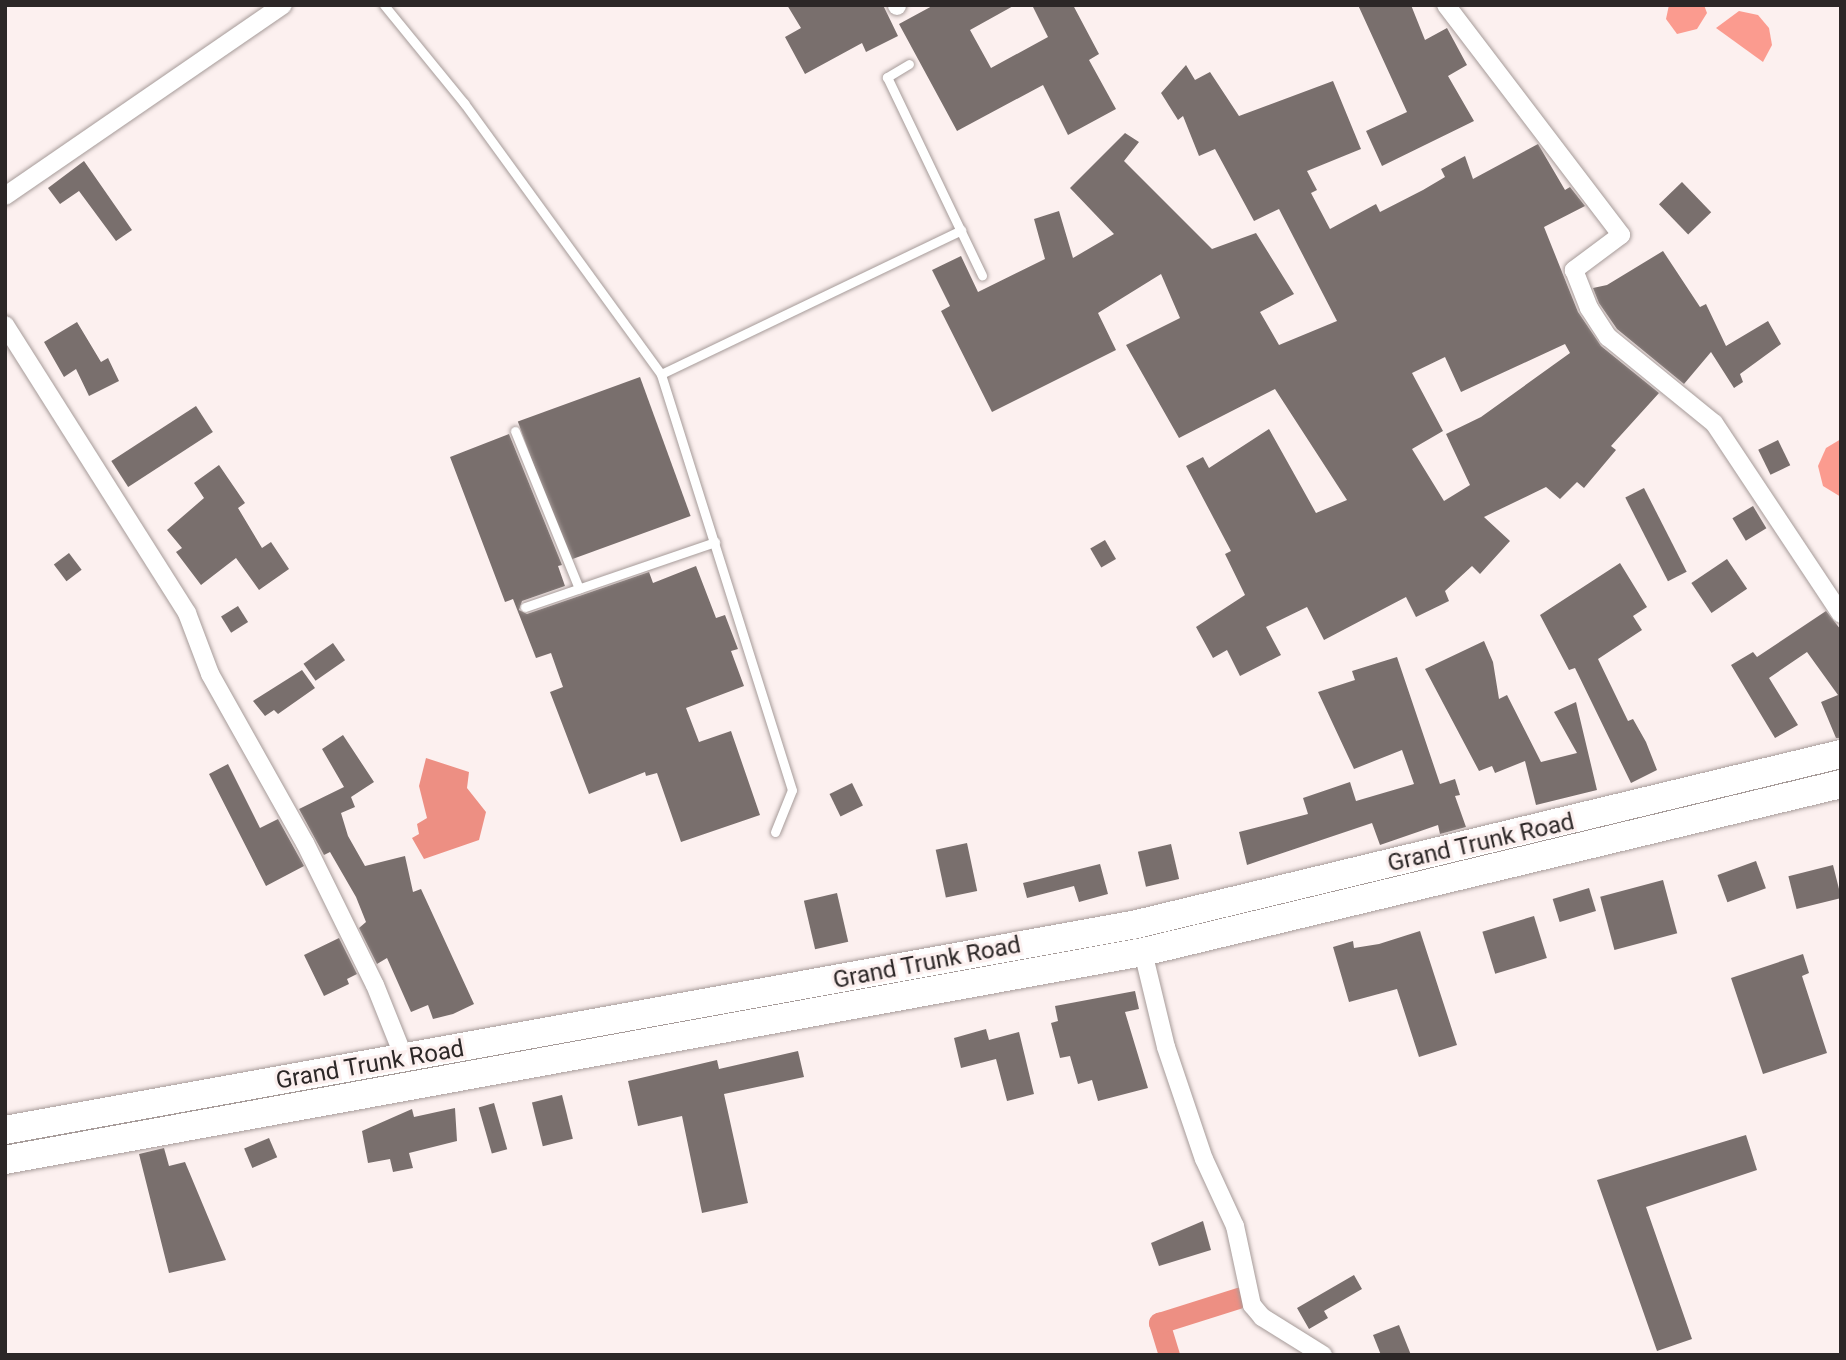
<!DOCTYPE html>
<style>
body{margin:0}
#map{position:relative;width:1846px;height:1360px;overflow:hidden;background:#fcf0ef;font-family:Roboto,sans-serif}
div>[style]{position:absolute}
.forest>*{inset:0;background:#fb9b8f}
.water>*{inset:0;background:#ed8f83}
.canal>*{height:21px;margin:-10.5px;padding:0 10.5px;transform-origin:10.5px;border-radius:10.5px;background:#ed8f83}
.building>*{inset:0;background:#796f6d;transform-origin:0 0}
.roads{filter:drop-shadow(0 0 2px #a69b99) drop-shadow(0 0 2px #a69b99)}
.service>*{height:9px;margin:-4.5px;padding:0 4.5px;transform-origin:4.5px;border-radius:4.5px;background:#fff}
.minor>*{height:18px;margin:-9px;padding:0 9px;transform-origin:9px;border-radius:9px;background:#fff}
.trunk>*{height:28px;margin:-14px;padding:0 14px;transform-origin:14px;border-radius:14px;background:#fff}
span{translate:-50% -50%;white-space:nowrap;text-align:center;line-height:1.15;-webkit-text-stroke:6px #fcf0ef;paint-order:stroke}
.street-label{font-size:24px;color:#2c2727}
.frame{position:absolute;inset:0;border:7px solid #2c2727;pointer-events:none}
</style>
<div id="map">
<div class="forest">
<i style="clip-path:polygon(1669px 5px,1704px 5px,1707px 13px,1697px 29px,1677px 34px,1666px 19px)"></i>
<i style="clip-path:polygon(1739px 11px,1758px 15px,1769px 28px,1772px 45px,1763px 62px,1716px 28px)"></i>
<i style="clip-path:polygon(1841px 439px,1841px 497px,1823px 486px,1818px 466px,1826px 448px)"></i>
</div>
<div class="water">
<i style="clip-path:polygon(426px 758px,469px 772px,467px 788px,486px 812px,479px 840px,424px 859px,412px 838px,419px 834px,417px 824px,427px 818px,419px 786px)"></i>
</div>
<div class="canal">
<i style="left:1169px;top:1355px;width:34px;rotate:-107deg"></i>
<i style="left:1159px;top:1323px;width:83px;rotate:-17.6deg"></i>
</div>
<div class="building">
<i style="clip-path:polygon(787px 5px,883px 5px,898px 36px,866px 52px,862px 43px,805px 74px,785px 37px,801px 28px)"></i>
<i style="clip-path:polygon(934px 5px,1015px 5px,970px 30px,991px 68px,1048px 37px,1032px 5px,1073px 5px,1099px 54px,1089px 60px,1116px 109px,1068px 135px,1043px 85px,957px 131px,899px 24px)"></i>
<i style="clip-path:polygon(1358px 5px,1411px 5px,1425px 40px,1447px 28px,1467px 65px,1448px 76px,1474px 121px,1382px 166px,1366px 131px,1407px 112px)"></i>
<i style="clip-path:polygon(evenodd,1186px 65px,1195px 80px,1210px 72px,1239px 116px,1333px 81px,1361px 149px,1307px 171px,1317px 190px,1311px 193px,1330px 229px,1376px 204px,1380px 212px,1423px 190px,1445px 177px,1441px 169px,1465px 156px,1473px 179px,1538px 144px,1565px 190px,1570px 187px,1585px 206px,1544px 227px,1578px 312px,1601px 346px,1659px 393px,1611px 446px,1616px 450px,1584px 488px,1577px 482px,1560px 499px,1546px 487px,1484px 517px,1510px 541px,1480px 574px,1472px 566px,1445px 591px,1449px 601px,1416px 617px,1406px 597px,1324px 640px,1307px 607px,1266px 627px,1281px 655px,1240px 676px,1227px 650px,1213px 658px,1196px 627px,1245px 595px,1225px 554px,1231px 551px,1186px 466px,1203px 457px,1209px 468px,1269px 429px,1316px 513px,1347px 500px,1275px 389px,1179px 438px,1126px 345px,1180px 318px,1161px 274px,1098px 313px,1116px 350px,992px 412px,941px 311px,950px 306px,932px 270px,961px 256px,978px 292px,1045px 259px,1034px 219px,1059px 211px,1073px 258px,1114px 234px,1070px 188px,1125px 133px,1139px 142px,1124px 161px,1212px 249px,1256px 233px,1294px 294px,1260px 312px,1279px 345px,1337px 321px,1279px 209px,1254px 221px,1215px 149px,1199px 156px,1183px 116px,1178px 120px,1161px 93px,1186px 65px,1565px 344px,1570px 353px,1481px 417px,1446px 434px,1470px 485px,1444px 501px,1412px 449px,1443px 431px,1412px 373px,1445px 357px,1461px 392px,1565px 344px)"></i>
<i style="clip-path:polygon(84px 161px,132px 230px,116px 241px,79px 191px,60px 204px,48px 188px)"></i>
<i style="left:1682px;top:182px;width:42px;height:32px;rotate:46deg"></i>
<i style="clip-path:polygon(1663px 251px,1700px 307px,1706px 304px,1726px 346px,1768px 321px,1781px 344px,1740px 374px,1743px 382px,1734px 388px,1711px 352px,1684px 384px,1617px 329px,1599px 303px,1593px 288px,1607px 285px)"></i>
<i style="clip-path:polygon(77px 322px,101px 362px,108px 358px,119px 381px,89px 396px,76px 369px,64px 377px,44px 342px)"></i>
<i style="left:640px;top:377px;width:148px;height:130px;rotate:70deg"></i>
<i style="left:196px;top:406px;width:31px;height:101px;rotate:57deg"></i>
<i style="clip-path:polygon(509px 434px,562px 565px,558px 566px,565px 586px,522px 601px,519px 610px,527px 614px,649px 572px,653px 583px,696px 566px,716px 618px,725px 615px,738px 649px,731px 651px,744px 686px,686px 708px,699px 742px,731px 731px,760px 815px,681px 842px,657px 773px,646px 776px,645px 772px,589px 794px,550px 692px,563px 687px,551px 653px,536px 658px,513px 599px,505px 602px,450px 457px)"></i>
<i style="left:1778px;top:440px;width:28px;height:22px;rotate:64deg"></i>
<i style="clip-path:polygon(219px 465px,245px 503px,238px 508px,262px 548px,271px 542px,289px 569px,259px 590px,236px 558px,201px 585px,176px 552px,182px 548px,167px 530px,204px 498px,194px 483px)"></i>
<i style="left:1644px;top:488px;width:94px;height:21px;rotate:63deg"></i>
<i style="left:1753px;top:506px;width:26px;height:24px;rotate:59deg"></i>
<i style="left:1105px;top:540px;width:22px;height:17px;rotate:60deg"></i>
<i style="left:69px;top:553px;width:21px;height:19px;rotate:53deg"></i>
<i style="left:1727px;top:559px;width:36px;height:43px;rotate:56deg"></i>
<i style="clip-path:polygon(1620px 563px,1647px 607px,1633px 616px,1642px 630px,1598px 659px,1628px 721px,1633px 719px,1646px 742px,1657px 770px,1631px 783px,1575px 668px,1569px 670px,1540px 615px)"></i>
<i style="left:238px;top:606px;width:19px;height:20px;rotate:58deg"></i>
<i style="clip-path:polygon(1826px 611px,1841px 630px,1841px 738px,1836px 738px,1821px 702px,1838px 695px,1807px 652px,1769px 678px,1798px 725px,1775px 738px,1731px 665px,1753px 652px,1757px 657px)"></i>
<i style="clip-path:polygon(1484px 641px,1493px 662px,1499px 699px,1507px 695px,1541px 762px,1577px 753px,1554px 712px,1576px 702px,1597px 790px,1536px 805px,1525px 761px,1495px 773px,1492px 766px,1479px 771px,1425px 669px)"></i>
<i style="left:333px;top:643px;width:21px;height:36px;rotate:55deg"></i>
<i style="clip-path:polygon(1397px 657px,1440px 784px,1455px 779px,1460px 795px,1455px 796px,1466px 827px,1440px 834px,1438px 825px,1380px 845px,1372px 823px,1247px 865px,1239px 832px,1308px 814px,1303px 798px,1350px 782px,1356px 801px,1414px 784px,1402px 750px,1354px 769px,1318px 692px,1355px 680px,1352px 671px)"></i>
<i style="clip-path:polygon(302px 670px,315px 688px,278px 714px,274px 710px,265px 716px,253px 701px)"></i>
<i style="clip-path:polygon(343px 735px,374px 782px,351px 797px,355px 807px,341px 813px,348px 836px,365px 866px,405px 856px,413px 892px,421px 889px,474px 1004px,453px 1014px,433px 1019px,428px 1005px,411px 1012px,387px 958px,377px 964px,359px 928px,366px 922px,356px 897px,330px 852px,324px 855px,299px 809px,344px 787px,322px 749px)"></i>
<i style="clip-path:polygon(228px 764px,260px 828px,278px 819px,304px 866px,266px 886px,209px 774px)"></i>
<i style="left:852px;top:783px;width:25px;height:25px;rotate:64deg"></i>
<i style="left:967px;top:843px;width:49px;height:32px;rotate:78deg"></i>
<i style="left:1171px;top:844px;width:36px;height:34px;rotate:77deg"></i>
<i style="left:1756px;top:861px;width:29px;height:41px;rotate:70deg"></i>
<i style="clip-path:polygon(1100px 864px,1108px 894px,1079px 902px,1074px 886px,1027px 898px,1023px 883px)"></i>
<i style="left:1833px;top:865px;width:34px;height:46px;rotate:76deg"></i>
<i style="left:1663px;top:880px;width:55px;height:65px;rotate:75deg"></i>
<i style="left:1589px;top:888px;width:24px;height:38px;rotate:73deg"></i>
<i style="left:837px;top:893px;width:50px;height:34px;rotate:77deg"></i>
<i style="left:1534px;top:916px;width:44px;height:54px;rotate:73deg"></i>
<i style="clip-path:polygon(1420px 931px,1457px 1045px,1419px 1057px,1397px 989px,1349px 1002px,1333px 947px,1353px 941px,1354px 948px,1379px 944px)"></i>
<i style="clip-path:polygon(339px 938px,357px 974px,347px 979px,349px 984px,324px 996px,304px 955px)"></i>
<i style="clip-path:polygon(1803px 954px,1809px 973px,1802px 976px,1827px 1053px,1763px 1074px,1731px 978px)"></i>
<i style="clip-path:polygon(1135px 991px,1139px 1009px,1125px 1012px,1148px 1088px,1098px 1101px,1092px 1080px,1078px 1084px,1070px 1056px,1060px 1058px,1051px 1023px,1058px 1021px,1055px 1006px)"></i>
<i style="clip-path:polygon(986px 1029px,989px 1040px,1019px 1032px,1034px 1094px,1007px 1101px,996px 1059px,961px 1068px,954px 1038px)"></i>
<i style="clip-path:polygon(798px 1051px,804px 1077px,724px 1094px,748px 1203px,702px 1213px,682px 1116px,638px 1126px,628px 1081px,717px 1060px,719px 1069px)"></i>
<i style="left:562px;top:1095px;width:45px;height:31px;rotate:76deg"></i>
<i style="left:494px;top:1103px;width:48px;height:16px;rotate:74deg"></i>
<i style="clip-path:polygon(455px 1108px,457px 1141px,409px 1153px,413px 1168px,393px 1172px,390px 1159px,368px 1163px,362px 1131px,412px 1109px,414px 1117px)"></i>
<i style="clip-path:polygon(1746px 1135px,1757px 1170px,1646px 1207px,1692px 1339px,1657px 1351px,1597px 1180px)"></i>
<i style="left:269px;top:1138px;width:21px;height:27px;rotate:67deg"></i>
<i style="clip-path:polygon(164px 1148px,169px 1166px,185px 1162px,226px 1260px,169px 1273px,139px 1154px)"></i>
<i style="clip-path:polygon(1203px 1221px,1211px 1250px,1159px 1266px,1151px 1243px)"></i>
<i style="clip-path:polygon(1354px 1275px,1362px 1289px,1324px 1311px,1328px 1318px,1309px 1329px,1297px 1308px)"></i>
<i style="clip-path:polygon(1399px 1325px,1411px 1355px,1381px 1355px,1373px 1335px)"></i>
</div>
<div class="roads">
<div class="service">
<i style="left:384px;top:5px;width:127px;rotate:50.8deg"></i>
<i style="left:464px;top:103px;width:335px;rotate:54deg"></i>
<i style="left:909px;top:64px;width:26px;rotate:149deg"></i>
<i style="left:887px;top:77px;width:220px;rotate:64.4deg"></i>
<i style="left:515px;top:431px;width:170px;rotate:67.9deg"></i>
<i style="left:525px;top:607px;width:201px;rotate:-18.9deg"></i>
<i style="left:775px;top:832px;width:45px;rotate:-68deg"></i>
<i style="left:792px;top:790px;width:436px;rotate:-107.5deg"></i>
<i style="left:661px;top:374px;width:333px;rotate:-25.6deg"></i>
</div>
<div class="minor">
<i style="left:897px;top:5px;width:1px;rotate:90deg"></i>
<i style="left:1446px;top:5px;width:289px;rotate:52.7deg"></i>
<i style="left:1621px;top:235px;width:59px;rotate:143.3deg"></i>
<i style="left:1574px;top:270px;width:41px;rotate:68.5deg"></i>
<i style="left:1589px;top:308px;width:35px;rotate:57deg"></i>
<i style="left:1608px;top:337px;width:136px;rotate:39.1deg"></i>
<i style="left:1714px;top:423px;width:229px;rotate:56.4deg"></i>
<i style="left:5px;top:196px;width:337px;rotate:-34.5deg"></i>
<i style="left:5px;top:325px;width:341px;rotate:57.7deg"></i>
<i style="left:187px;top:613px;width:65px;rotate:69.3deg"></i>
<i style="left:210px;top:674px;width:194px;rotate:60.7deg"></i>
<i style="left:305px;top:843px;width:158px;rotate:63.8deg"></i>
<i style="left:375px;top:985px;width:81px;rotate:68.2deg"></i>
<i style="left:1143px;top:952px;width:98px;rotate:76.4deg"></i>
<i style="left:1166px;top:1047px;width:118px;rotate:71.3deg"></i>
<i style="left:1204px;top:1159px;width:74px;rotate:65.2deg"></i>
<i style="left:1235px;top:1226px;width:81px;rotate:77.9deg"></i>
<i style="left:1252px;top:1305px;width:16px;rotate:50deg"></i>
<i style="left:1262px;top:1317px;width:72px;rotate:31.9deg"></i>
</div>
<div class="trunk">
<i style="left:5px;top:1130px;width:1151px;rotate:-10.31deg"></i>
<i style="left:1137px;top:924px;width:724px;rotate:-13.58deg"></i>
<i style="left:5px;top:1160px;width:1157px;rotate:-10.36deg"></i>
<i style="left:1143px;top:952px;width:718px;rotate:-13.53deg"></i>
</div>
</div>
<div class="street-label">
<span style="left:1481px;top:843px;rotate:-13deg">Grand Trunk Road</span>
<span style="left:927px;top:963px;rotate:-11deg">Grand Trunk Road</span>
<span style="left:370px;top:1065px;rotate:-10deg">Grand Trunk Road</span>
</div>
<div class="frame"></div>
</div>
